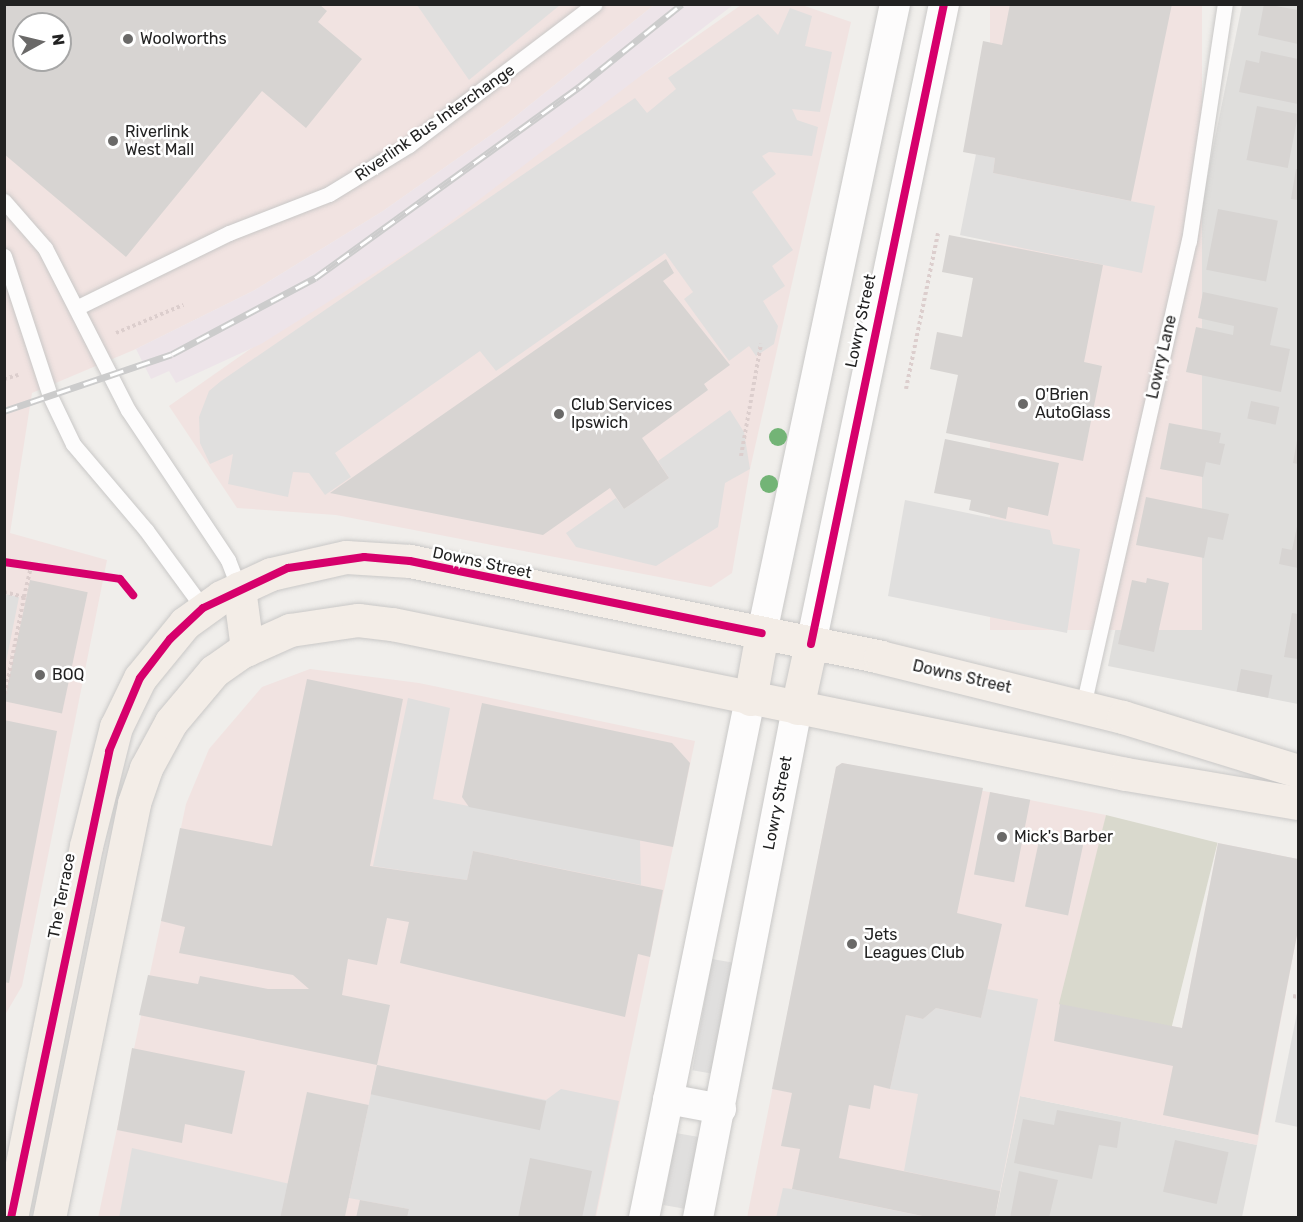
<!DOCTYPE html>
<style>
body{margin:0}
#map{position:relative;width:1303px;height:1222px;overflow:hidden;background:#f0eeeb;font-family:Rubik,sans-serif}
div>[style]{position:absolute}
.residential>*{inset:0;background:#dfdedc}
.commercial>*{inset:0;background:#f1e3e1;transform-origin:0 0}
.industrial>*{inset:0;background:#ede4e9}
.construction>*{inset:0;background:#d9d9cd;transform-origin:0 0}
.parking>*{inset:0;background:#e0dfde;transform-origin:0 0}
.building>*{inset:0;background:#d7d4d2;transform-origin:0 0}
.path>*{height:4px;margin-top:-2px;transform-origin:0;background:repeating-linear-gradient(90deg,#dccecd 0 3px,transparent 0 6px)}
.roads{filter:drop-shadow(0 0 2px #c9c8c7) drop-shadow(0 0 2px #c9c8c7)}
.service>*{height:15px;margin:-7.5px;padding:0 7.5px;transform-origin:7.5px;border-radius:7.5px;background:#fdfcfc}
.minor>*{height:30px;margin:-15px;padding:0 15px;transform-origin:15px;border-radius:15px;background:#fdfcfc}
.primary>*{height:33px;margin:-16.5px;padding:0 16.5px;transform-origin:16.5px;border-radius:16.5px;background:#f3ede7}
.rail>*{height:7px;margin-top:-3.5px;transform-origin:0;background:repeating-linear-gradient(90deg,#fff 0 14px,#ccc 0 28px);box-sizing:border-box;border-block:2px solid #ccc}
.cycleway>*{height:8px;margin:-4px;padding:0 4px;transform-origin:4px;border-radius:4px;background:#d6006c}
.trees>*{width:18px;height:18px;margin:-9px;border-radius:50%;background:#73b476}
.dots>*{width:16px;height:16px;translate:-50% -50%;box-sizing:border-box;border:3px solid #fff;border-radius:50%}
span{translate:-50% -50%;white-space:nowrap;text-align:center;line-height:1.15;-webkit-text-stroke:5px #fff;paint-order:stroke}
.poi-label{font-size:16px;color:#222}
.left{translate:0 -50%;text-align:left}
.street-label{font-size:16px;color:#222}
.frame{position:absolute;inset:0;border:6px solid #222;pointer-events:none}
.north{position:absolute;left:12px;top:12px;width:60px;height:60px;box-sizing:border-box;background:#fff;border:2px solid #a7a7a7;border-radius:50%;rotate:82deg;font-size:16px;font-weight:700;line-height:24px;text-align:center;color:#222}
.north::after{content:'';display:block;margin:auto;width:21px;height:27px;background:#6a6968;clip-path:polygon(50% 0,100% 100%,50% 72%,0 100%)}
</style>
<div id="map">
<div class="residential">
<i style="clip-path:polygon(1242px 5px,1298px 5px,1298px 704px,1108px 666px)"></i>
<i style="clip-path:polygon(1020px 1096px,1257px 1145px,1242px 1217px,995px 1218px)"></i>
</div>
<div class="commercial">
<i style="clip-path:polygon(evenodd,5px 5px,654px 5px,505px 125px,383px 211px,255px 290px,136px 349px,32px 393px,10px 533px,107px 560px,22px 986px,5px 1015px,5px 5px,24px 24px,60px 24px,60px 60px,24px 60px,24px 24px)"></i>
<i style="clip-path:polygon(741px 5px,802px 5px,851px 22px,750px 469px,732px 573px,711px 587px,336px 515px,237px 508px,169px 406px)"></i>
<i style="left:990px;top:5px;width:212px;height:625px"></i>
<i style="clip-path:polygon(310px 669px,419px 683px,695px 741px,596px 1217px,98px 1218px,186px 804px,209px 749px,262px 687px)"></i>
<i style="clip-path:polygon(842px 763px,1106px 815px,1070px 1006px,1182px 1028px,1218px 843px,1298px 859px,1298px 930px,1257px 1145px,1020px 1096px,995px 1217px,747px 1218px,836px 767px)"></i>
</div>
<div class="industrial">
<i style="clip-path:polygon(654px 5px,733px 5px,424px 242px,261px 344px,176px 383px,169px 371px,151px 379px,136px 349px,255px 290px,383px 211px,505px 125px)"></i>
</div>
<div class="construction">
<i style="left:1106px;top:815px;width:115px;height:195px;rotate:14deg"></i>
</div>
<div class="parking">
<i style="clip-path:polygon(417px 5px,560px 5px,469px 80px)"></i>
<i style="clip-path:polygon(790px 8px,812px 16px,805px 46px,832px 52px,820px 112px,792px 109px,797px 120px,818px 127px,812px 156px,769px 152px,762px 156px,776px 174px,752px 192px,793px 250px,772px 266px,785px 286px,763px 301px,778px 326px,774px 344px,756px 356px,749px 346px,729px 361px,684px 299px,693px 292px,665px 253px,496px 371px,480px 351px,335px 453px,351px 477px,325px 495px,309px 473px,293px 472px,288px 497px,228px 484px,233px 454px,210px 464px,200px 443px,199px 417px,209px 391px,221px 381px,635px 98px,647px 113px,676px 89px,668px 78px,758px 14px,778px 35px)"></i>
<i style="clip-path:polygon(976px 154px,995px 158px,993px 173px,1155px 206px,1142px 273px,960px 235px)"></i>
<i style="clip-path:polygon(730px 410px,744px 432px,750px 469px,725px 483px,718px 527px,656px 566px,576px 547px,566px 533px,616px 498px,624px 509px,669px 478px,658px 461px)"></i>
<i style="clip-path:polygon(905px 500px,1050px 530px,1053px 544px,1080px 549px,1067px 633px,888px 596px)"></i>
<i style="clip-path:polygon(5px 594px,19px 597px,5px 667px,4px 594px)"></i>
<i style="clip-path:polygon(408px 698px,450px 708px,433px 799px,640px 840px,641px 885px,473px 851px,467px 880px,373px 866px)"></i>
<i style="left:712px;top:959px;width:22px;height:113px;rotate:10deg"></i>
<i style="clip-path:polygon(987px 989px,1038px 999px,1000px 1191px,904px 1171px,918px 1094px,890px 1089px,906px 1015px,923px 1019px,936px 1008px,981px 1018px)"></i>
<i style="clip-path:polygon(1298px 1008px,1298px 1127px,1275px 1122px)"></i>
<i style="clip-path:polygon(377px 1065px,546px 1100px,561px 1089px,619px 1101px,595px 1217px,407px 1217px,409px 1209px,349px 1198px)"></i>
<i style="left:676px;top:1133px;width:23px;height:73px;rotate:10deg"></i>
<i style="clip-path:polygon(132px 1148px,290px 1184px,282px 1217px,119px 1218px)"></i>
<i style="clip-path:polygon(783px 1188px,792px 1189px,931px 1218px,776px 1218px)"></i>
</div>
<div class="building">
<i style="clip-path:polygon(1010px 4px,1172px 4px,1131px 201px,993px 173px,995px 158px,963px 152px,983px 41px,1002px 45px)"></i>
<i style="clip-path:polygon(1264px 4px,1298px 10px,1298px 44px,1258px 35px)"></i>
<i style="clip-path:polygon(evenodd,4px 5px,320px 5px,327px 11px,318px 22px,362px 59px,306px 128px,262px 91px,126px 257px,4px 154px,4px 5px,24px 24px,60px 24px,60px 60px,24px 60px,24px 24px)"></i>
<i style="clip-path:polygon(1261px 51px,1298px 59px,1298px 104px,1239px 92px,1246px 60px,1259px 63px)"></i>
<i style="left:1257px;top:106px;width:42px;height:55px;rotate:11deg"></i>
<i style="clip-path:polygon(1296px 169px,1298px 169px,1298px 200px,1291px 199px)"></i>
<i style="left:1218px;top:209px;width:61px;height:62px;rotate:11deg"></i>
<i style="clip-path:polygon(949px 235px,1103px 265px,1084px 362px,1102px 366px,1083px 461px,946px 433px,958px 375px,930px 369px,937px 332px,962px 337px,973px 278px,942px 272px)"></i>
<i style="clip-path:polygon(666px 259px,674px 273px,663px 281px,730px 365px,704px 384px,708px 390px,642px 438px,669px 478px,624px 509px,610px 488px,543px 535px,330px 493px)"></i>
<i style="clip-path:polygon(1203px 292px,1278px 308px,1270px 345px,1290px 349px,1281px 392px,1186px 372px,1196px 327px,1233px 335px,1234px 326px,1198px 318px)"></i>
<i style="left:1251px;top:401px;width:29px;height:18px;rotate:12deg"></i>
<i style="clip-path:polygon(1169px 423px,1221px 433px,1219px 443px,1225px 444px,1220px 465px,1206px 462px,1203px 477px,1160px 469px)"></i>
<i style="clip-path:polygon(945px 439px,1059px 463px,1048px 516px,1008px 507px,1006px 519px,969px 510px,971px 500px,934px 493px)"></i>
<i style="clip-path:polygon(1297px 440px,1298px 440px,1298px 464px,1293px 463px)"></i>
<i style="clip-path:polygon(1146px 497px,1229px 514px,1223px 540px,1208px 537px,1204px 558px,1136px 545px)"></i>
<i style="clip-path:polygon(1298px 522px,1298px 568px,1279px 564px,1282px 548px,1292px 550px)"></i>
<i style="clip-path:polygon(1147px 578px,1169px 583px,1154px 652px,1118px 644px,1132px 580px,1146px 583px)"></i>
<i style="left:30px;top:580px;width:59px;height:124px;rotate:12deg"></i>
<i style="clip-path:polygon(1292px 613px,1298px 614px,1298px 659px,1284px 657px)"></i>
<i style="left:1241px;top:669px;width:32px;height:23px;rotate:11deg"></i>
<i style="clip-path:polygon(307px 679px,403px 699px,370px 866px,467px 880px,473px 851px,663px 890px,650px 957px,638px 954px,625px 1017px,400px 963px,409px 922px,387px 918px,377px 965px,348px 959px,342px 995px,390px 1005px,377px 1065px,139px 1015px,148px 975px,198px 984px,200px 976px,268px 989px,309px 989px,293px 975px,179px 953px,185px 927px,161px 921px,180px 828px,272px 846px)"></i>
<i style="clip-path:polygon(482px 703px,672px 743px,690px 763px,673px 847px,469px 807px,462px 797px)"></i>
<i style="clip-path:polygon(4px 720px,57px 731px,9px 983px,4px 982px)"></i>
<i style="clip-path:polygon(842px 763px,983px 788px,957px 913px,1002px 924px,981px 1018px,936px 1008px,923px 1019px,906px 1015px,890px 1089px,874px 1085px,870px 1109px,849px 1105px,839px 1158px,1000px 1191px,995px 1218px,932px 1218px,792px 1189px,800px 1149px,781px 1146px,792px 1093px,772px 1089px,836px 767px)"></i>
<i style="left:990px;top:792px;width:41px;height:84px;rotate:11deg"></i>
<i style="left:1040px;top:836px;width:44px;height:72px;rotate:12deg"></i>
<i style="clip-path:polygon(1218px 843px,1298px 859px,1298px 930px,1258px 1135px,1163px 1115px,1173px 1066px,1054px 1041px,1060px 1004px,1182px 1028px)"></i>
<i style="clip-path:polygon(132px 1048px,245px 1071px,232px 1134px,185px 1124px,182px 1143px,117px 1130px)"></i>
<i style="left:377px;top:1065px;width:173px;height:30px;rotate:12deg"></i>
<i style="left:307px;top:1092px;width:63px;height:129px;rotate:12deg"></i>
<i style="clip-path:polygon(1057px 1110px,1121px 1122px,1117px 1148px,1099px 1145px,1092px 1179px,1014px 1163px,1023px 1119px,1054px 1125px)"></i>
<i style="left:1175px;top:1140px;width:55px;height:53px;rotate:13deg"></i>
<i style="clip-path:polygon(530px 1158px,592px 1171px,582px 1218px,518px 1218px)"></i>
<i style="clip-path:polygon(1019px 1171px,1058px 1180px,1049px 1218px,1010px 1218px)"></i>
<i style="clip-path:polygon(360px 1200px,409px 1209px,407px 1218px,356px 1218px)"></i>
</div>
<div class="path">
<i style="left:116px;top:333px;width:73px;rotate:-22.7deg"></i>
<i style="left:4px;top:379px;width:15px;rotate:-16deg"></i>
<i style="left:906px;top:389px;width:159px;rotate:-78.4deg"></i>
<i style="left:741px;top:456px;width:114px;rotate:-79.9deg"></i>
<i style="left:4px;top:592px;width:21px;rotate:14deg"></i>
<i style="left:24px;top:597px;width:105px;rotate:101deg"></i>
<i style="left:24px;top:597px;width:32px;rotate:-77deg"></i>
<i style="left:1293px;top:996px;width:5px;rotate:11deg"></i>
</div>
<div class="roads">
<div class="service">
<i style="left:4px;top:201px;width:62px;rotate:48.9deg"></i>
<i style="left:45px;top:248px;width:182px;rotate:62.9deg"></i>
<i style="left:128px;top:410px;width:180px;rotate:56.3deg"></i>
<i style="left:228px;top:560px;width:30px;rotate:69deg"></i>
<i style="left:4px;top:256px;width:147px;rotate:71.8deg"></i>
<i style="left:50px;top:396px;width:53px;rotate:64.4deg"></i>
<i style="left:73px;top:444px;width:113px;rotate:49.7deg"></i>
<i style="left:146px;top:530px;width:97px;rotate:53.8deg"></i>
<i style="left:78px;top:307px;width:168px;rotate:-26.1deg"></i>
<i style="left:229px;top:233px;width:107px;rotate:-21.3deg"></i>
<i style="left:329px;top:194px;width:94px;rotate:-31.5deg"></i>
<i style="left:409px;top:145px;width:233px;rotate:-37.2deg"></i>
<i style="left:1083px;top:706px;width:477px;rotate:-77.2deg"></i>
<i style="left:1189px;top:241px;width:240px;rotate:-81.4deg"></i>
</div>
<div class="minor">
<i style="left:762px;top:633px;width:643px;rotate:-78.06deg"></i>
<i style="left:811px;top:644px;width:654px;rotate:-78.26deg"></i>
<i style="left:668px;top:1099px;width:54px;rotate:10.7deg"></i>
<i style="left:644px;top:1218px;width:530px;rotate:-78.46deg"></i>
<i style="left:698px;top:1218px;width:520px;rotate:-79.01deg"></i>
</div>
<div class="primary">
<i style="left:239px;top:588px;width:62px;rotate:82.5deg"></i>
<i style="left:750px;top:699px;width:67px;rotate:-79.7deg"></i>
<i style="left:797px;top:708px;width:66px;rotate:-77.7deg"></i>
<i style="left:11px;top:1218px;width:379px;rotate:-78.6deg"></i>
<i style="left:86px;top:846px;width:123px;rotate:-75.9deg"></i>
<i style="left:116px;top:727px;width:55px;rotate:-63.9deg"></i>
<i style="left:140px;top:678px;width:71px;rotate:-50.7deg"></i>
<i style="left:185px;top:623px;width:44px;rotate:-35.8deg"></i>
<i style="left:221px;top:597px;width:55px;rotate:-24.7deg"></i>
<i style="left:271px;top:574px;width:77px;rotate:-12.8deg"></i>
<i style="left:346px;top:557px;width:64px;rotate:3.6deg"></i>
<i style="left:410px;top:561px;width:480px;rotate:11.5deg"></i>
<i style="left:880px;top:657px;width:250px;rotate:13.9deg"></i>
<i style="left:1123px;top:717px;width:183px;rotate:17.1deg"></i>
<i style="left:49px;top:1218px;width:424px;rotate:-78.4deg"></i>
<i style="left:134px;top:803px;width:37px;rotate:-71deg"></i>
<i style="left:146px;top:768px;width:52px;rotate:-61.5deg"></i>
<i style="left:171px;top:722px;width:67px;rotate:-49.9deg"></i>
<i style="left:214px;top:671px;width:33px;rotate:-35deg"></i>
<i style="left:241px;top:652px;width:54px;rotate:-24.2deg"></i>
<i style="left:290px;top:630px;width:69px;rotate:-8.4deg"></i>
<i style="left:358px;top:620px;width:34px;rotate:7deg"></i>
<i style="left:392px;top:624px;width:749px;rotate:11.55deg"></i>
<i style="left:1126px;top:774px;width:174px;rotate:9.6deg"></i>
</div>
</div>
<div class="rail">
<i style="left:4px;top:411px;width:177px;rotate:-18.7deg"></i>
<i style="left:172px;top:354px;width:162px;rotate:-28deg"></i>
<i style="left:315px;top:278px;width:326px;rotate:-35.9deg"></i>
<i style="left:579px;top:87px;width:132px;rotate:-38.9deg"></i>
</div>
<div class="cycleway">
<i style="left:4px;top:562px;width:117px;rotate:8.3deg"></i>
<i style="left:120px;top:579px;width:21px;rotate:51deg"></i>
<i style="left:811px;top:644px;width:654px;rotate:-78.26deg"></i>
<i style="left:11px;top:1218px;width:477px;rotate:-78.1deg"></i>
<i style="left:109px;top:751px;width:79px;rotate:-67deg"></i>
<i style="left:140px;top:678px;width:49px;rotate:-52.4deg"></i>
<i style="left:170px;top:639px;width:45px;rotate:-43.2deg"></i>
<i style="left:203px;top:608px;width:94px;rotate:-25.2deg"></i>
<i style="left:288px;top:568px;width:77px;rotate:-8.2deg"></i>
<i style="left:364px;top:557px;width:46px;rotate:5deg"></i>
<i style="left:410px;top:561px;width:359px;rotate:11.6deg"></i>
</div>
<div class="trees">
<i style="left:778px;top:437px"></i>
<i style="left:769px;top:484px"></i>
</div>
<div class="dots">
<i style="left:128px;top:39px;background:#6a6968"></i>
<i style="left:113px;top:141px;background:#6a6968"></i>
<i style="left:1023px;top:404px;background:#6a6968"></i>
<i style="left:559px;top:414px;background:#6a6968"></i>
<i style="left:40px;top:675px;background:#6a6968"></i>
<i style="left:1002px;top:837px;background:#6a6968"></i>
<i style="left:852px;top:944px;background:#6a6968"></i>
</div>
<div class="poi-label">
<span class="left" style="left:140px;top:39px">Woolworths</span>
<span class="left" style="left:125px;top:141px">Riverlink<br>West Mall</span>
<span class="left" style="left:1035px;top:404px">O'Brien<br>AutoGlass</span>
<span class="left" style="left:571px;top:414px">Club Services<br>Ipswich</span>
<span class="left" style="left:52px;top:675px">BOQ</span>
<span class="left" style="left:1014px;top:837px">Mick's Barber</span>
<span class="left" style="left:864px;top:944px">Jets<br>Leagues Club</span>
</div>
<div class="street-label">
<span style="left:435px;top:123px;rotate:-35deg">Riverlink Bus Interchange</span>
<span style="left:861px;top:321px;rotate:-78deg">Lowry Street</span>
<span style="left:1162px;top:357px;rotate:-77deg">Lowry Lane</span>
<span style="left:482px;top:563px;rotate:12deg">Downs Street</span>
<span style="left:962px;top:677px;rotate:13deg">Downs Street</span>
<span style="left:778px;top:803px;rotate:-79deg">Lowry Street</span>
<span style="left:62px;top:896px;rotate:-79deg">The Terrace</span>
</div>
<div class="frame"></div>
<div class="north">N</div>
</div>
